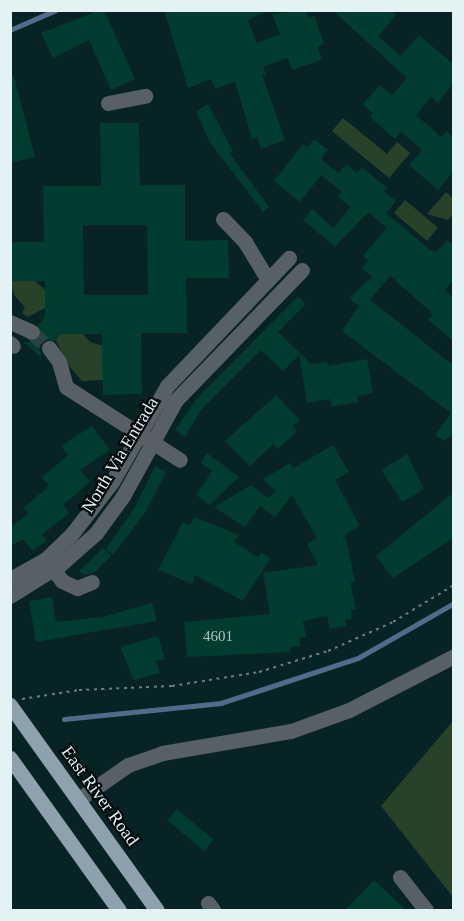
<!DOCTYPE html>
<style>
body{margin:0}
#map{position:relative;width:464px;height:921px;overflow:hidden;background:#082325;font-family:Georgia,serif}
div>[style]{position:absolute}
.green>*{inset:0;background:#28422a;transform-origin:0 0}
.stream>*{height:4.5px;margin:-2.25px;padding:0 2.25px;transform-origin:2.25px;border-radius:2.25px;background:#536b8b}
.building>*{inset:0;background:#023b2f;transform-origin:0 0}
.minor-tunnel>*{height:15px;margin-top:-7.5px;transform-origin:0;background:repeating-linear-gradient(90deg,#294244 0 15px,transparent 0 23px)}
.path>*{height:2px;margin-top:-1px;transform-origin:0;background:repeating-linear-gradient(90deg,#687e80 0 3px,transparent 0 7.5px)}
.minor>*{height:15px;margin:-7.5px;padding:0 7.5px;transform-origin:7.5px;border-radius:7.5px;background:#566065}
.major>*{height:15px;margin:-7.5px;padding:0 7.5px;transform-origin:7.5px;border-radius:7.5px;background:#8da2ac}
span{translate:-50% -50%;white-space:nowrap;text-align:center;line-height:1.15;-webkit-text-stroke:4.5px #020a0b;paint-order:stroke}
.number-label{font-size:15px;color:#abc4c2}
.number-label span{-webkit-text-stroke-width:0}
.street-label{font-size:18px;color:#e3f2f3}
.frame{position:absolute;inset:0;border:12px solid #e3f2f3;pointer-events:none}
</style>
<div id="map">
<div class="green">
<i style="clip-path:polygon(343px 118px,387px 154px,397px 142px,410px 153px,389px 178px,332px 131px)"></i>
<i style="clip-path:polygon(446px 192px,453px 199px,453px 214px,448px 220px,427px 214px)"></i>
<i style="left:405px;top:200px;width:43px;height:17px;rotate:40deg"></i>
<i style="clip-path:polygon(10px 281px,35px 281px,45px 290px,45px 308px,28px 317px,22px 313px,25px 307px,14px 295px)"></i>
<i style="clip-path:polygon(60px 334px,83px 334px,90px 342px,103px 346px,103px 380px,82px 381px,68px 365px,56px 340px)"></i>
<i style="clip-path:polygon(453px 721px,453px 897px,381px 806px)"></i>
</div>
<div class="stream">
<i style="left:10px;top:30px;width:50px;rotate:-23.5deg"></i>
<i style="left:64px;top:719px;width:158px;rotate:-5.8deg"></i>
<i style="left:221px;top:703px;width:144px;rotate:-18.2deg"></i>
<i style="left:358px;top:658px;width:111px;rotate:-29.8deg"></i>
</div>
<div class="building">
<i style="clip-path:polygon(100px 10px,104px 10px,135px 79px,111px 90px,89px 40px,53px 58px,41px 33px)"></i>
<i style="clip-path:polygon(164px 10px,270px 10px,248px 20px,257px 43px,280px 34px,272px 14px,306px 10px,309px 19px,314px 15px,324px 44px,317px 46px,322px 60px,292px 70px,288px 58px,263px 67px,266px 74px,262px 75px,285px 140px,261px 149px,257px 137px,252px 139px,235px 81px,215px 89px,211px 79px,188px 88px)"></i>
<i style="clip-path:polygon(332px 10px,390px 10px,396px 15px,378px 36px,401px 56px,419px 35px,453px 64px,453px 84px,438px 103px,431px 97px,416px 115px,441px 137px,447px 131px,453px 137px,453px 172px,438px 190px,409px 165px,422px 150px,401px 132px,395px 139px,370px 117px,373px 113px,363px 104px,380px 85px,392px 95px,407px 78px)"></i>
<i style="clip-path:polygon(10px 76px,14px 76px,35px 157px,10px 163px)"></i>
<i style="clip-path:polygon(208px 104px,233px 151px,230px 154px,269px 207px,263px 212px,209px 141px,196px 111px)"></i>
<i style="clip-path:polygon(evenodd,100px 123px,139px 123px,140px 185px,185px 185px,185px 241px,228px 240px,229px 278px,186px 278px,187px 333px,141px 333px,142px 394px,103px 395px,102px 334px,60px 334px,55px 341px,44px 340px,40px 345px,41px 357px,23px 342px,34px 342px,41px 335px,38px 325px,45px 317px,45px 281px,10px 281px,10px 242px,44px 242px,43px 186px,101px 186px,100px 123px,83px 225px,147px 225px,148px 295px,84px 295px,83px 225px)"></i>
<i style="clip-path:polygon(314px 139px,328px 150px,321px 159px,338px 173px,346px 164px,357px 173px,362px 167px,387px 188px,384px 191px,396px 201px,386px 213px,431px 251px,437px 251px,447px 240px,453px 245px,453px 280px,445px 290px,453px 298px,453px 341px,428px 320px,433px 314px,390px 276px,370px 300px,453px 365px,453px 435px,444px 441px,435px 435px,451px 413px,342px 331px,359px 306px,349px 298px,372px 277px,362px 269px,368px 261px,363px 256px,387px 228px,368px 212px,335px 247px,303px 220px,312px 209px,334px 228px,350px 207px,338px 197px,342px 192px,321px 175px,300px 202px,274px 181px,303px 144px,308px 147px)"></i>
<i style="clip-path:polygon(298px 296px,306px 304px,278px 332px,311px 364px,327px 362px,328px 366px,367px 359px,373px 393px,357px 396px,358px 402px,332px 407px,330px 399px,307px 403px,299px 355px,283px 371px,261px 350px,201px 410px,185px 437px,175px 430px,197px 398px)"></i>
<i style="clip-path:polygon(276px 395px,300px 420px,293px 426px,297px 431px,278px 449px,273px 444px,250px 466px,225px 441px)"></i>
<i style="clip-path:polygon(92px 426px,110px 450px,80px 470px,90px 482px,63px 505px,69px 513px,42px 535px,47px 540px,33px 551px,23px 539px,10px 546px,10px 528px,28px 514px,23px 508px,49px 486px,42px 477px,68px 455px,61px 446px)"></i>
<i style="clip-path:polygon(333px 445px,349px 472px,335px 480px,360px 526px,345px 534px,355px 582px,350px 583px,356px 609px,351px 610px,352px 619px,345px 620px,346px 626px,330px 629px,327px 616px,303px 621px,306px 637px,299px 638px,301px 646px,290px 647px,290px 652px,187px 657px,184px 622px,270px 614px,263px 573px,318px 565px,307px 544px,317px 538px,292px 495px,275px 517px,260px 506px,245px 527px,214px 507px,251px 485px,268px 498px,275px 491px,263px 479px,290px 463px,293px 468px)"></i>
<i style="clip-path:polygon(207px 453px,239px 477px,210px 505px,196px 495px,212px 471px,201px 463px)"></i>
<i style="clip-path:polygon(407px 454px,424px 489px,402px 502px,381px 470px)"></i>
<i style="clip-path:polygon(155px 466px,166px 472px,145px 513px,113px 555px,106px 549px,135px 507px)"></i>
<i style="clip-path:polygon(453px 493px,453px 538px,393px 578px,376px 556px)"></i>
<i style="clip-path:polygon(194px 517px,239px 535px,234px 542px,258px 557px,261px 552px,271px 558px,243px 601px,195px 575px,192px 584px,158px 570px,183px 522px,190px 525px)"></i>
<i style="clip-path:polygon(103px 548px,111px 556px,94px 573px,83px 575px,79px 571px)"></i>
<i style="clip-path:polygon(52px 597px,56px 622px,103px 617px,152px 603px,157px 621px,36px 642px,29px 601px)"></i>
<i style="clip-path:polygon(158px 636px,165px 659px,156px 661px,160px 673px,134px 680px,120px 647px)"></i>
<i style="left:177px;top:809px;width:48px;height:15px;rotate:40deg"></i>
<i style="clip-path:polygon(374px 880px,406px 910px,345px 910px)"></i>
</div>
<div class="minor-tunnel">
<i style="left:32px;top:332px;width:23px;rotate:43deg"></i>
</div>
<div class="path">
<i style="left:22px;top:699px;width:58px;rotate:-9deg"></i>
<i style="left:79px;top:690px;width:93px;rotate:-2.5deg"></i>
<i style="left:172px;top:686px;width:88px;rotate:-9.1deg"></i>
<i style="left:259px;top:672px;width:72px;rotate:-16.9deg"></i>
<i style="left:328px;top:651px;width:71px;rotate:-24deg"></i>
<i style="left:393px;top:622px;width:71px;rotate:-31.2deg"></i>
</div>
<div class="minor">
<i style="left:108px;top:103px;width:38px;rotate:-11deg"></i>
<i style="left:223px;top:219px;width:32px;rotate:46deg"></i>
<i style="left:245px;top:242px;width:44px;rotate:58.8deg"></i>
<i style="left:10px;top:322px;width:24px;rotate:24deg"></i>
<i style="left:10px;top:343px;width:4px;rotate:45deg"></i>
<i style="left:49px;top:348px;width:17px;rotate:54deg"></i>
<i style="left:59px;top:362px;width:26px;rotate:74deg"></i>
<i style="left:66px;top:387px;width:135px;rotate:32.6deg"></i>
<i style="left:53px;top:569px;width:15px;rotate:53deg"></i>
<i style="left:62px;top:581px;width:17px;rotate:25deg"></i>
<i style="left:77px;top:588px;width:16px;rotate:-22deg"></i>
<i style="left:10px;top:579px;width:41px;rotate:-29.1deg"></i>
<i style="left:46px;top:559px;width:35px;rotate:-44deg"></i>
<i style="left:71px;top:535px;width:67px;rotate:-52.3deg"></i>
<i style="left:112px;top:482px;width:111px;rotate:-60.2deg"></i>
<i style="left:167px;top:386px;width:177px;rotate:-46.4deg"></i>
<i style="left:10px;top:596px;width:60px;rotate:-32.1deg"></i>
<i style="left:61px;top:564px;width:47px;rotate:-41.5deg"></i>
<i style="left:96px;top:533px;width:46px;rotate:-53.9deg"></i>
<i style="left:123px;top:496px;width:110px;rotate:-61.1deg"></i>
<i style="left:176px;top:400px;width:181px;rotate:-45.9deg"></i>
<i style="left:79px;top:799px;width:60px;rotate:-34.8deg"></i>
<i style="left:128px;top:765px;width:36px;rotate:-19deg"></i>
<i style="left:162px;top:753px;width:131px;rotate:-9.7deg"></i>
<i style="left:291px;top:731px;width:62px;rotate:-19.9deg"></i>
<i style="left:349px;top:710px;width:118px;rotate:-27.2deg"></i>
<i style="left:400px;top:877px;width:42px;rotate:51.8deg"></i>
<i style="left:208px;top:903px;width:9px;rotate:54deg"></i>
</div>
<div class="major">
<i style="left:10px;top:705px;width:252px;rotate:54.4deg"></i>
<i style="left:10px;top:758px;width:187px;rotate:54.4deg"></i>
</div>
<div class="number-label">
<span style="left:218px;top:637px">4601</span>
</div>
<div class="street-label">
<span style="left:120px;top:455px;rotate:-59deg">North Via Entrada</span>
<span style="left:100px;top:796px;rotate:54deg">East River Road</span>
</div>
<div class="frame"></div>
</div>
